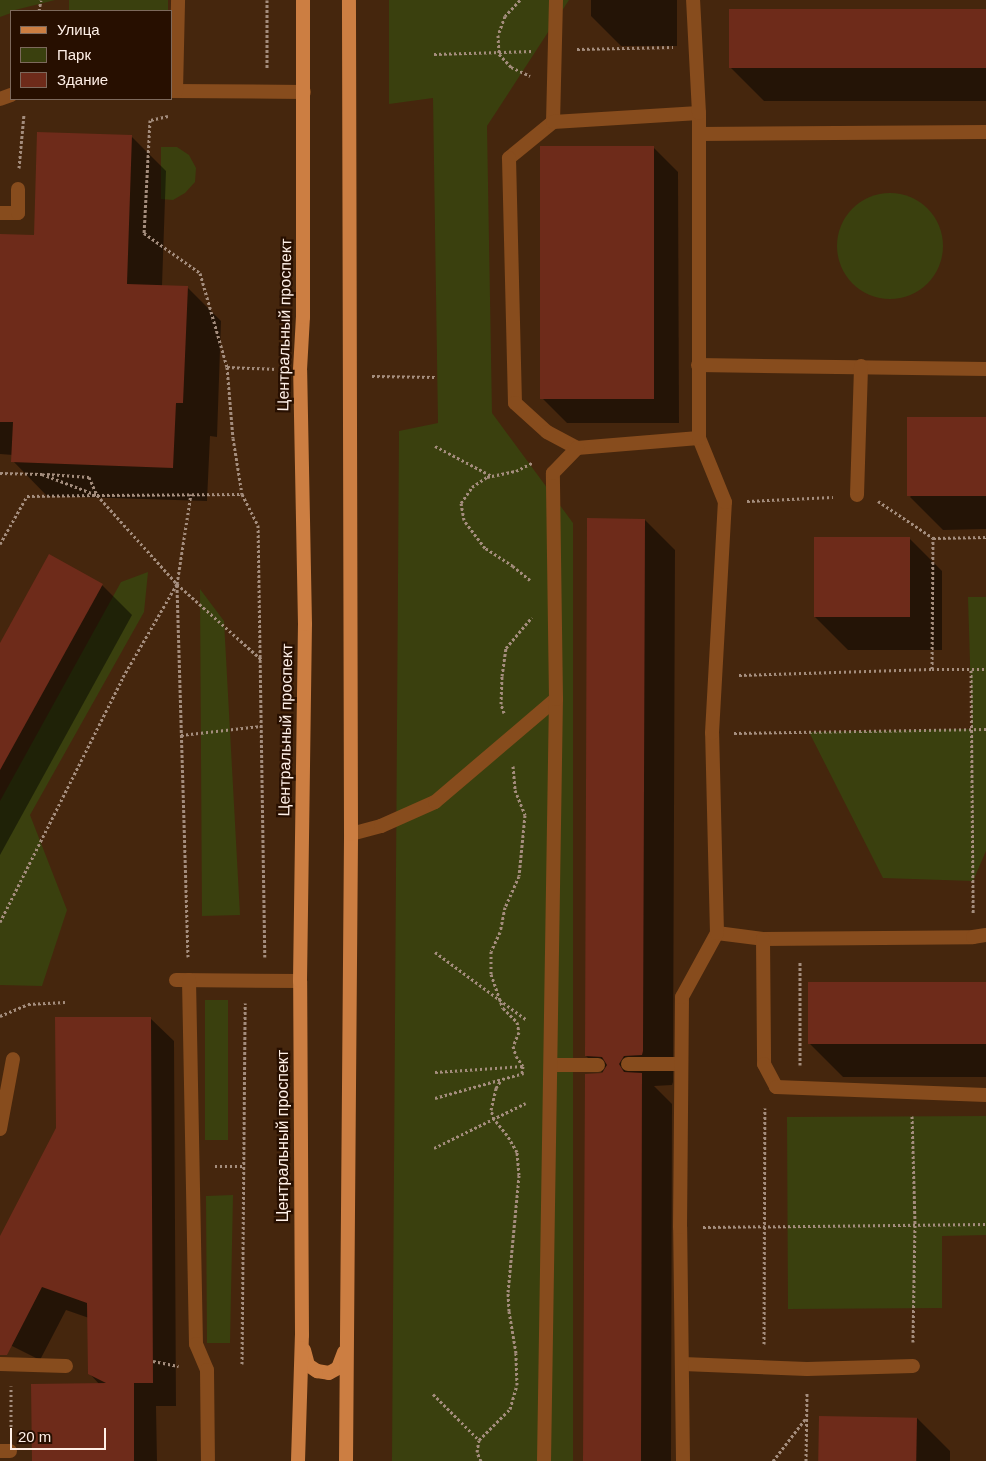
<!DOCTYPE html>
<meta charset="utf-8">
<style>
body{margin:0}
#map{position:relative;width:986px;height:1461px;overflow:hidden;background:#45260d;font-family:Helvetica,sans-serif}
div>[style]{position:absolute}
.green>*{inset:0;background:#3a400e;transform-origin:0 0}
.round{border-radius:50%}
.shadow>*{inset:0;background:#0007}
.building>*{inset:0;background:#6e2b1a;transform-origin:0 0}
.path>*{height:3px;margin-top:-1.5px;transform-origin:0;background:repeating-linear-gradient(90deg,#a48d7d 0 2.5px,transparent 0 5px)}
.service>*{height:14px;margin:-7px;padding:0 7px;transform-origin:7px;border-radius:7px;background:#874c1d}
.primary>*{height:14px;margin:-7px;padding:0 7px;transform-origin:7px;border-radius:7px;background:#cc7e42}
span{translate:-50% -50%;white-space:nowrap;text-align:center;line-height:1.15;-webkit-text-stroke:4.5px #270f00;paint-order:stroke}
.street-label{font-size:16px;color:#fff0e7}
.legend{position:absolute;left:10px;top:10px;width:162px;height:90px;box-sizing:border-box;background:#270f00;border:1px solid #7d695c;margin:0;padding:6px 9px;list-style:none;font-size:15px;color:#fff0e7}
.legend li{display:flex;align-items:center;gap:10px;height:25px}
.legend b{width:25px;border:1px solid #7d695c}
.scale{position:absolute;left:10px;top:1428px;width:96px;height:22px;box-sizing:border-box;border:2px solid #fff0e7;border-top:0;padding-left:6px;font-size:15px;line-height:18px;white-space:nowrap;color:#fff0e7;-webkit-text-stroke:4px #270f00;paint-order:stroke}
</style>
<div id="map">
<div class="green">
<i style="clip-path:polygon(0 0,55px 0,11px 11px,11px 13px,0 17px)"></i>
<i style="left:69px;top:0;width:99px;height:16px"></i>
<i style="clip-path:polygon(389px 0,569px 0,487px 126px,492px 413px,573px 523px,573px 1461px,392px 1461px,399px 431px,438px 423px,433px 98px,389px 104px)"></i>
<i style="clip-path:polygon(161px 147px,177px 147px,189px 155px,196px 168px,195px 182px,185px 193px,173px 200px,161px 199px)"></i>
<i class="round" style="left:837px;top:193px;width:106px;height:106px"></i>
<i style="clip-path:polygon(148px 572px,144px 612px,30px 815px,67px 910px,42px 986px,0 985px,0 801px,121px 582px)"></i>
<i style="clip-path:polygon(200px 589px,224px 621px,240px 915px,202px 916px)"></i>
<i style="clip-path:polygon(968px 597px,986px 597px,986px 851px,973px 881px,883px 878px,809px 732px,972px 729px)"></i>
<i style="left:205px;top:1000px;width:23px;height:140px"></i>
<i style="clip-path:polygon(986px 1116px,986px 1235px,942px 1236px,942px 1308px,788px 1309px,787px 1117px)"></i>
<i style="clip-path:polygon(233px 1195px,230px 1343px,207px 1343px,206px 1196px)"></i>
</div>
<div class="shadow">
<i style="clip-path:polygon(591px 0,677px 0,677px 46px,621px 46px,591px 16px)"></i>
<i style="clip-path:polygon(986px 11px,986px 101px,764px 101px,731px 68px)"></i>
<i style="clip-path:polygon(132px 137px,166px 171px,162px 286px,187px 287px,221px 321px,217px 437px,210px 436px,207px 501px,47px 496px,13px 461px,13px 455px,0 454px,0 235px,35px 237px)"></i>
<i style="clip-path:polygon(653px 147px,678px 172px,679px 423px,567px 423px,542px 398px)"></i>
<i style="clip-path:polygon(986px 418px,986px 529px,943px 530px,910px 497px)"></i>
<i style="clip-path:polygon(645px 520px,675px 550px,673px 1082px,672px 1085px,654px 1086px,672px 1104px,671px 1461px,585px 1461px,604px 1074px,586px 1056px)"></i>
<i style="clip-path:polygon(909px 538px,942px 571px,942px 650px,848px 650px,815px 617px)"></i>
<i style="clip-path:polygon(102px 585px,132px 615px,0 855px,0 646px)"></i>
<i style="clip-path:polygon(986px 983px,986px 1077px,843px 1077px,810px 1044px)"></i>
<i style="clip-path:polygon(150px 1018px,174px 1041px,176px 1406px,156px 1406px,157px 1461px,33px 1461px,100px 1385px,89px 1373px,89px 1318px,66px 1310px,40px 1360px,0 1340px,0 1239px)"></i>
<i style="clip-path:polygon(917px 1418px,950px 1451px,950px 1461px,820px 1461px)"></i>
</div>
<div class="building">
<i style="left:729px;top:9px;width:257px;height:59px"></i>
<i style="clip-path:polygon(37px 132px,132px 135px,127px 284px,188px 286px,183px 403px,176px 403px,173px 468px,11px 462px,13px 422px,0 422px,0 234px,34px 235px)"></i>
<i style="left:540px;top:146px;width:114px;height:253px"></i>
<i style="left:986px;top:417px;width:79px;height:79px;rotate:90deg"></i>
<i style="clip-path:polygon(587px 518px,645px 519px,643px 1051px,642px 1055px,624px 1056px,619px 1064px,624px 1072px,642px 1073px,641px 1461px,583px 1461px,585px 1074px,602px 1073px,607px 1065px,602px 1057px,585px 1056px)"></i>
<i style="left:814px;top:537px;width:96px;height:80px"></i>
<i style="clip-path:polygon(49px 554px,103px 584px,0 770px,0 643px)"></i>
<i style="left:808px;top:982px;width:178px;height:62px"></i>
<i style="clip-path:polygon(55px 1017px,151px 1017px,153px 1383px,134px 1383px,134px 1461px,32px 1461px,31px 1384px,106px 1383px,88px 1374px,87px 1303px,42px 1287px,7px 1355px,0 1355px,0 1236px,56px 1128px)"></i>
<i style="left:819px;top:1416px;width:98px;height:45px;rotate:1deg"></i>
</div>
<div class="path">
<i style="left:267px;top:0;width:69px;rotate:90deg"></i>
<i style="left:520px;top:0;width:22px;rotate:133deg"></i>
<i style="left:505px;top:16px;width:20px;rotate:110deg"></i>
<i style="left:498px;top:35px;width:19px;rotate:87deg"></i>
<i style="left:499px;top:54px;width:18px;rotate:47deg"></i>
<i style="left:511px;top:67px;width:21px;rotate:25deg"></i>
<i style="left:39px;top:11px;width:11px;rotate:-80deg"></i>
<i style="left:577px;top:49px;width:96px;rotate:-1.2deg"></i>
<i style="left:434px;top:54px;width:99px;rotate:-1.7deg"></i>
<i style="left:168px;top:116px;width:18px;rotate:167deg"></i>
<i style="left:150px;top:120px;width:113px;rotate:93deg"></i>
<i style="left:144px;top:233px;width:69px;rotate:35.5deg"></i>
<i style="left:200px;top:273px;width:98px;rotate:74deg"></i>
<i style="left:227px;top:367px;width:71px;rotate:85.2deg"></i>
<i style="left:233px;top:438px;width:57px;rotate:80.9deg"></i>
<i style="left:242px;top:494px;width:35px;rotate:63deg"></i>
<i style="left:258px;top:525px;width:432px;rotate:89.1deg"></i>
<i style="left:19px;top:168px;width:54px;rotate:-84.7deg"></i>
<i style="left:227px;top:367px;width:50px;rotate:2.3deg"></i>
<i style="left:372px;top:376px;width:63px;rotate:0.9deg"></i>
<i style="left:435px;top:446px;width:64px;rotate:27.8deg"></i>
<i style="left:0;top:473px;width:42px;rotate:1.4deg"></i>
<i style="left:42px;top:474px;width:59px;rotate:20.9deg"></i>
<i style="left:97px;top:495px;width:145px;rotate:-0.4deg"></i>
<i style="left:47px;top:474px;width:42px;rotate:4.1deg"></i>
<i style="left:89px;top:477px;width:20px;rotate:66deg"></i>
<i style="left:747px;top:501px;width:86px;rotate:-2.7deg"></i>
<i style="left:878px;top:501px;width:66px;rotate:33.9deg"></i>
<i style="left:933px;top:538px;width:53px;rotate:-1.1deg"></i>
<i style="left:0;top:544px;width:55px;rotate:-60.6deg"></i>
<i style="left:27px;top:496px;width:70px;rotate:-0.8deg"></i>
<i style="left:97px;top:495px;width:120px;rotate:48deg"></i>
<i style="left:177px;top:584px;width:113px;rotate:41.8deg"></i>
<i style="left:530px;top:580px;width:22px;rotate:-141deg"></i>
<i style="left:513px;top:566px;width:33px;rotate:-147deg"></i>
<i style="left:485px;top:548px;width:35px;rotate:-127deg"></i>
<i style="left:464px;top:520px;width:17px;rotate:-100deg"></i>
<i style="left:461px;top:503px;width:19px;rotate:-55deg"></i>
<i style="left:472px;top:487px;width:18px;rotate:-34deg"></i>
<i style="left:487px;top:477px;width:30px;rotate:-12deg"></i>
<i style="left:516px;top:471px;width:18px;rotate:-27deg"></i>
<i style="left:932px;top:669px;width:131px;rotate:-89.6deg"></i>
<i style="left:971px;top:670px;width:244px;rotate:89.5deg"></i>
<i style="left:739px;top:675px;width:193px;rotate:-1.8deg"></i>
<i style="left:932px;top:669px;width:54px"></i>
<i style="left:504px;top:713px;width:9px;rotate:-108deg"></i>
<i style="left:501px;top:704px;width:28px;rotate:-88deg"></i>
<i style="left:502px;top:676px;width:28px;rotate:-82deg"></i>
<i style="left:506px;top:648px;width:40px;rotate:-50deg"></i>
<i style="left:734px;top:733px;width:252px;rotate:-0.9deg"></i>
<i style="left:181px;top:735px;width:81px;rotate:-6.4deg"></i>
<i style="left:513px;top:766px;width:24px;rotate:85deg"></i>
<i style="left:515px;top:790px;width:27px;rotate:68deg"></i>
<i style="left:525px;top:815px;width:61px;rotate:95.6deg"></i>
<i style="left:519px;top:876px;width:34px;rotate:114deg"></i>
<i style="left:505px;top:907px;width:25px;rotate:101deg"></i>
<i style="left:500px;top:932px;width:21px;rotate:115deg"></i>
<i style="left:491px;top:951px;width:23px;rotate:90deg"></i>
<i style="left:491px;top:974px;width:36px;rotate:71deg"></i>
<i style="left:503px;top:1008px;width:20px;rotate:45deg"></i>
<i style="left:517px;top:1022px;width:10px;rotate:79deg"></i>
<i style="left:519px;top:1032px;width:15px;rotate:113deg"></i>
<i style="left:513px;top:1046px;width:10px;rotate:73deg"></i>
<i style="left:516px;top:1056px;width:12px;rotate:55deg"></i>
<i style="left:523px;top:1066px;width:7px;rotate:98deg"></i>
<i style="left:0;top:922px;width:274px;rotate:-63.3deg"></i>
<i style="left:123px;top:677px;width:108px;rotate:-59.9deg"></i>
<i style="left:435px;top:952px;width:114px;rotate:36.5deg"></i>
<i style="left:188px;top:957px;width:373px;rotate:-91.7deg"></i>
<i style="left:177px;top:584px;width:91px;rotate:-81.2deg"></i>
<i style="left:0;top:1016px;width:30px;rotate:-23deg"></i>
<i style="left:28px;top:1004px;width:37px;rotate:-3deg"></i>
<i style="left:800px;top:1065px;width:104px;rotate:-90deg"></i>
<i style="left:435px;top:1072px;width:89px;rotate:-3.9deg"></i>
<i style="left:435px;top:1098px;width:92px;rotate:-15.7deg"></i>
<i style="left:912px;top:1116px;width:109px;rotate:88.4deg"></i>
<i style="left:915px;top:1225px;width:117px;rotate:91deg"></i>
<i style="left:434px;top:1148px;width:102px;rotate:-26.1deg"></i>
<i style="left:215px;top:1166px;width:28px"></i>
<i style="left:703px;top:1227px;width:283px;rotate:-0.6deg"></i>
<i style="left:764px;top:1344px;width:236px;rotate:-89.8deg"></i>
<i style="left:153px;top:1361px;width:26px;rotate:11deg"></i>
<i style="left:242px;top:1364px;width:361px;rotate:-89.5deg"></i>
<i style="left:433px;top:1394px;width:65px;rotate:45deg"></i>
<i style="left:11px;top:1427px;width:41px;rotate:-90deg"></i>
<i style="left:481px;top:1461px;width:10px;rotate:-114deg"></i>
<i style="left:477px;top:1452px;width:12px;rotate:-81deg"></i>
<i style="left:479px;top:1440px;width:44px;rotate:-45deg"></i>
<i style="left:510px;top:1409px;width:25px;rotate:-74deg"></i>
<i style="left:517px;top:1385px;width:32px;rotate:-92deg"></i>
<i style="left:516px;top:1353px;width:43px;rotate:-99.5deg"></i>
<i style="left:509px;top:1311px;width:19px;rotate:-93deg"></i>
<i style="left:508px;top:1292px;width:118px;rotate:-84.6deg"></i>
<i style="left:519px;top:1175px;width:23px;rotate:-95deg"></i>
<i style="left:517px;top:1152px;width:20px;rotate:-120deg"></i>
<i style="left:507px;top:1135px;width:21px;rotate:-129deg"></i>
<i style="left:494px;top:1119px;width:9px;rotate:-108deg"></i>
<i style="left:491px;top:1110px;width:23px;rotate:-77deg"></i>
<i style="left:496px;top:1088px;width:9px;rotate:-58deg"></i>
<i style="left:773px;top:1461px;width:54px;rotate:-52.5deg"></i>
<i style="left:806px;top:1461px;width:69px;rotate:-89.2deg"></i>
</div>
<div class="service">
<i style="left:556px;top:0;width:122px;rotate:91.4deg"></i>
<i style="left:553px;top:122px;width:57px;rotate:140.7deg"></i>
<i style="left:509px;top:158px;width:245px;rotate:88.6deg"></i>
<i style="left:515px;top:403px;width:43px;rotate:42.2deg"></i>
<i style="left:547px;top:432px;width:34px;rotate:28deg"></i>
<i style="left:577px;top:448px;width:122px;rotate:-4.7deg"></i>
<i style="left:171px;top:91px;width:133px;rotate:0.4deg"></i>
<i style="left:176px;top:91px;width:91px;rotate:-88.7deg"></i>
<i style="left:0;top:99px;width:12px;rotate:-20deg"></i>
<i style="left:553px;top:122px;width:146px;rotate:-3.5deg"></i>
<i style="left:699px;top:134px;width:287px;rotate:-0.4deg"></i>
<i style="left:0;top:213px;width:18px"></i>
<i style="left:18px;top:213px;width:24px;rotate:-90deg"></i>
<i style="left:698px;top:365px;width:288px;rotate:0.8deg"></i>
<i style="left:857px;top:495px;width:129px;rotate:-88.2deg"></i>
<i style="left:351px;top:834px;width:31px;rotate:-15deg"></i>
<i style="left:381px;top:826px;width:59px;rotate:-24deg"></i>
<i style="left:435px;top:802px;width:159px;rotate:-40.4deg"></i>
<i style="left:717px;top:933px;width:46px;rotate:7.4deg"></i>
<i style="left:763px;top:939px;width:210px;rotate:-0.5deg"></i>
<i style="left:973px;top:937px;width:13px;rotate:-9deg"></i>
<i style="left:763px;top:939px;width:125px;rotate:89.5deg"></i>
<i style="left:764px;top:1064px;width:26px;rotate:62deg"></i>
<i style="left:776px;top:1087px;width:210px;rotate:2.2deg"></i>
<i style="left:176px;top:980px;width:124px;rotate:0.5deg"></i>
<i style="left:189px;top:980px;width:364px;rotate:88.9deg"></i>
<i style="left:196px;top:1344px;width:28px;rotate:67deg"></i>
<i style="left:207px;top:1370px;width:91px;rotate:89.4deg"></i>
<i style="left:628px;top:1064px;width:52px"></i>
<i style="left:551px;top:1065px;width:47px"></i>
<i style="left:0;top:1129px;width:71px;rotate:-79.5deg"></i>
<i style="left:0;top:1364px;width:66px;rotate:1.7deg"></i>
<i style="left:683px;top:1364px;width:124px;rotate:2.3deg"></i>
<i style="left:807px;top:1369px;width:106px;rotate:-1.6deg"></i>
<i style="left:0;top:1451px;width:10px"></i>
<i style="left:544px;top:1461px;width:762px;rotate:-89.1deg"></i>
<i style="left:556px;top:699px;width:226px;rotate:-90.8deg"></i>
<i style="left:553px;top:473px;width:35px;rotate:-46deg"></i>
<i style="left:683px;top:1461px;width:234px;rotate:-90.7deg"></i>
<i style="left:680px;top:1227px;width:230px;rotate:-89.5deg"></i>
<i style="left:682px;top:997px;width:73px;rotate:-61.3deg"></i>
<i style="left:717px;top:933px;width:200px;rotate:-91.4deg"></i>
<i style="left:712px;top:733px;width:231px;rotate:-86.8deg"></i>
<i style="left:725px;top:502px;width:69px;rotate:-112.1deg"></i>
<i style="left:699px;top:438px;width:325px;rotate:-90deg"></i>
<i style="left:699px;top:113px;width:113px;rotate:-93deg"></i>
</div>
<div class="primary">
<i style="left:304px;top:1350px;width:16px;rotate:75deg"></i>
<i style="left:308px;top:1365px;width:11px;rotate:34deg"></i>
<i style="left:317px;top:1371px;width:12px;rotate:9deg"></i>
<i style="left:329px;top:1373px;width:10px;rotate:-29deg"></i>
<i style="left:338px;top:1368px;width:17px;rotate:-69deg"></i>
<i style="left:298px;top:1461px;width:126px;rotate:-88.2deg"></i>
<i style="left:302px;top:1335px;width:354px;rotate:-90.3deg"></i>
<i style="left:300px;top:981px;width:357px;rotate:-89.2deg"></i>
<i style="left:305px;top:624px;width:254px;rotate:-91.1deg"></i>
<i style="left:300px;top:370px;width:53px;rotate:-86.8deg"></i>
<i style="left:303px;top:317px;width:317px;rotate:-90deg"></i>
<i style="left:346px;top:1461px;width:627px;rotate:-89.54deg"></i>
<i style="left:351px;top:834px;width:834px;rotate:-90.14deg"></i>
</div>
<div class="street-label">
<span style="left:285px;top:325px;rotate:-89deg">Центральный проспект</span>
<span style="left:286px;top:730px;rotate:-89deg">Центральный проспект</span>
<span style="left:283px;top:1136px;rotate:-90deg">Центральный проспект</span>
</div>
<ul class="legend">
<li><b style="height:6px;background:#cc7e42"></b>Улица</li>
<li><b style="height:14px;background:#3a400e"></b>Парк</li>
<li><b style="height:14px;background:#6e2b1a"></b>Здание</li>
</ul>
<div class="scale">20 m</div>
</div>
